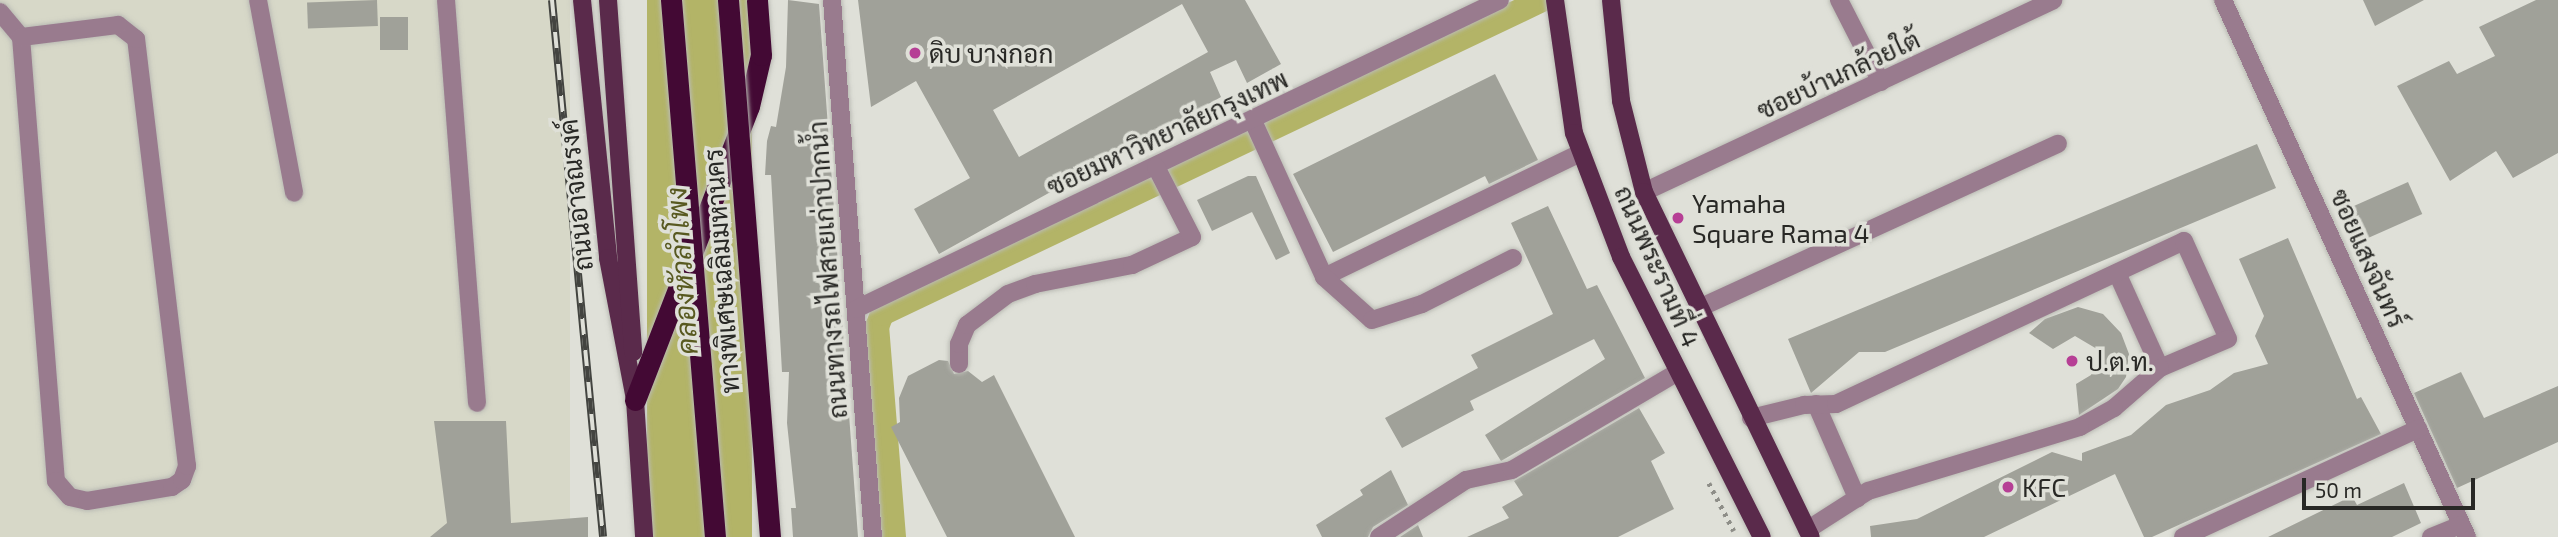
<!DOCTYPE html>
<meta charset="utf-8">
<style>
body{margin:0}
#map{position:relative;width:2558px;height:537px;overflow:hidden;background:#dfe0d8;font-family:"Exo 2",Sarabun,sans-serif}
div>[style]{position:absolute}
.built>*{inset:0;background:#d7d8c8;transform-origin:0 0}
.water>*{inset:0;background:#b3b467;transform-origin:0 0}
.canal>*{height:24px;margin:-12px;padding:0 12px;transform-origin:12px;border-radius:12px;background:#b3b467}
.building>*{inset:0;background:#a0a199;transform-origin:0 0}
.path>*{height:4.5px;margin-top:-2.25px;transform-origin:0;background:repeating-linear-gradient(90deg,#8e8e88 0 3.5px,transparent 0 8.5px)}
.roads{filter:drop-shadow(0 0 2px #babbb4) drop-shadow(0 0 2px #babbb4)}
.minor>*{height:18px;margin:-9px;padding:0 9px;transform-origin:9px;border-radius:9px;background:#997b8e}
.major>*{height:18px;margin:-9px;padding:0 9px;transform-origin:9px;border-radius:9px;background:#5a2a4b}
.highway>*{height:21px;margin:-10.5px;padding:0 10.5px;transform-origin:10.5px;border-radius:10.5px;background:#430934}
.rail>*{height:8px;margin-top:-4px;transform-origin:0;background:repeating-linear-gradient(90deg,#dfe0d8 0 16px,#434440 0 32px);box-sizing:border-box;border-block:2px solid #434440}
.bridges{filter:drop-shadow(0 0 2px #babbb4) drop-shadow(0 0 2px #babbb4)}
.highway-bridge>*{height:21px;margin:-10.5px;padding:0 10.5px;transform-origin:10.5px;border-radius:10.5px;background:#430934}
.dots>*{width:19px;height:19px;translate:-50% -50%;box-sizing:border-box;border:4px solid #dfe0d8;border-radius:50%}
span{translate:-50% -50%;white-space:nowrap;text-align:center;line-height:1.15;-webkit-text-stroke:7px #dfe0d8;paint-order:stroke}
.poi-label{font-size:26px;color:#282825}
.left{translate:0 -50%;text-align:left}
.street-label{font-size:26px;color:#282825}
.water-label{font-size:28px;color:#585920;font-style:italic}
.scale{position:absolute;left:2302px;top:478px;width:173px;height:32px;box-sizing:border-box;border:4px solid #282825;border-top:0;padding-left:9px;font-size:21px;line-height:24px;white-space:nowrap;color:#282825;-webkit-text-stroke:5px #dfe0d8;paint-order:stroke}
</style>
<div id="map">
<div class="built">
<i style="left:0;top:0;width:570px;height:537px"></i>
</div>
<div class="water">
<i style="left:647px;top:0;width:105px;height:539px"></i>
</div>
<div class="canal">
<i style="left:894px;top:537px;width:211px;rotate:-94.6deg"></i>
<i style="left:877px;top:327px;width:14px;rotate:-69deg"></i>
<i style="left:882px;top:314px;width:731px;rotate:-25.44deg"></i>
</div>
<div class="building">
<i style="left:377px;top:0;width:26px;height:70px;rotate:88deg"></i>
<i style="clip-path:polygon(788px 0,819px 4px,858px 537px,793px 537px,791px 508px,796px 508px,787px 423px,789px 372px,782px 372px,771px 175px,765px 175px,767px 141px,771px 126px,776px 127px,786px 67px)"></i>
<i style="clip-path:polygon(evenodd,858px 0,1245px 0,1281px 64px,1247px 83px,1236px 60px,1210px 72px,1221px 97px,939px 254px,914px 209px,970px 178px,916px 81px,871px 107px,858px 0,1182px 4px,1208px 52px,1019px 157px,993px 110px,1182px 4px)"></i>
<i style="clip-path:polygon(2363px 0,2424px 0,2375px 26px)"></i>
<i style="clip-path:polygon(2536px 0,2558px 0,2558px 153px,2513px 178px,2496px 151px,2450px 181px,2397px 86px,2449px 61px,2457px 74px,2495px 56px,2479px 27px)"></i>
<i style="left:380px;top:17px;width:28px;height:33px"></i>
<i style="clip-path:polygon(1495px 74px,1538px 160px,1489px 184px,1485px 176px,1333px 252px,1293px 174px)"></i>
<i style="clip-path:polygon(2257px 144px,2276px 188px,1885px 352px,1859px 352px,1811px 393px,1788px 339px)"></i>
<i style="clip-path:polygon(1248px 176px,1256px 176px,1290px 253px,1276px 260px,1252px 212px,1212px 231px,1197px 200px)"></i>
<i style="left:2408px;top:182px;width:35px;height:63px;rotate:66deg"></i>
<i style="clip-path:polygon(1548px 206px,1587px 289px,1597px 285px,1645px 378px,1501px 461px,1485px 435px,1605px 359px,1594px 339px,1470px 401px,1474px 410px,1402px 448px,1385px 418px,1478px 368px,1471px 355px,1553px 314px,1511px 223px)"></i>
<i style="clip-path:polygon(2288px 238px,2357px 399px,2361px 397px,2381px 434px,2152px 537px,2144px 537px,2115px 474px,1984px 537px,1871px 537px,1870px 526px,1917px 519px,2052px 452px,2082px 461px,2082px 453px,2131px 435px,2166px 405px,2210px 390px,2234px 373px,2268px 364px,2255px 336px,2264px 316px,2239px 259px)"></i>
<i style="clip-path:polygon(2078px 307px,2103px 314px,2121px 333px,2129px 354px,2126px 377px,2118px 389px,2079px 415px,2076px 384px,2091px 375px,2099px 362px,2097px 349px,2075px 336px,2053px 349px,2029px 333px,2045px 319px)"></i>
<i style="clip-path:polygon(939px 360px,948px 361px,954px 374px,968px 371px,982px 382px,994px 375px,1075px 537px,947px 537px,891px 427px,900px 422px,899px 398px,908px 376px)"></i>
<i style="clip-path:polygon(2461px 372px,2484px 418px,2558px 386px,2558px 442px,2457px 488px,2414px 393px)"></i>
<i style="clip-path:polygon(1639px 408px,1665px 453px,1651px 461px,1674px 509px,1618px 537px,1467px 537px,1509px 518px,1502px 507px,1523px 495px,1514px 481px)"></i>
<i style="clip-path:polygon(434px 421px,506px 421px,511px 523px,588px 517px,588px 537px,430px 537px,447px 523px)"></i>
<i style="clip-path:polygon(1391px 470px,1408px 505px,1373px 527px,1368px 537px,1322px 537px,1316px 525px,1363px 495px,1360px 490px)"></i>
<i style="clip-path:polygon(2404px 483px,2421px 523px,2392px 537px,2268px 537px,2352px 496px,2357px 505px)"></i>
<i style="clip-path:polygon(1418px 525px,1423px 537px,1400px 537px)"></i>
</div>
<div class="path">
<i style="left:1709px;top:483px;width:54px;rotate:62.5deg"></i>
</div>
<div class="roads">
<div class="minor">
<i style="left:258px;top:0;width:196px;rotate:79.4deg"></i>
<i style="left:446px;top:0;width:404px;rotate:85.6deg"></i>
<i style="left:832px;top:0;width:539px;rotate:85.63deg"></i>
<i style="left:1839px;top:0;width:92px;rotate:62.9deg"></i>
<i style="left:2223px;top:0;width:590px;rotate:65.56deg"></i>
<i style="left:0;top:12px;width:33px;rotate:50deg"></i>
<i style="left:21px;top:37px;width:445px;rotate:85.5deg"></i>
<i style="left:56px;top:481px;width:21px;rotate:49deg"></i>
<i style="left:70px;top:497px;width:17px;rotate:13deg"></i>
<i style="left:87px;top:501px;width:86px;rotate:-9.4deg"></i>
<i style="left:172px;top:487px;width:12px;rotate:-35deg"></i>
<i style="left:182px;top:480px;width:15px;rotate:-70deg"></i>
<i style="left:187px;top:466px;width:430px;rotate:-96.8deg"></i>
<i style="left:136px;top:39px;width:23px;rotate:-142deg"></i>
<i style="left:118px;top:25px;width:98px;rotate:172.9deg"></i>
<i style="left:1253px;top:121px;width:171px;rotate:65.5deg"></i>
<i style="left:1324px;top:277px;width:285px;rotate:-25.8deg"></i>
<i style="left:1644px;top:192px;width:452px;rotate:-25.1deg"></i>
<i style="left:2117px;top:273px;width:104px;rotate:65.6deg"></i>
<i style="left:1324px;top:277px;width:64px;rotate:41.9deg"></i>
<i style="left:1372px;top:320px;width:52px;rotate:-17.7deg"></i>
<i style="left:1422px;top:304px;width:102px;rotate:-26.8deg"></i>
<i style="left:856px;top:309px;width:714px;rotate:-25.63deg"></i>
<i style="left:1697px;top:309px;width:397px;rotate:-24.6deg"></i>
<i style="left:959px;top:364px;width:20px;rotate:-90deg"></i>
<i style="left:959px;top:344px;width:21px;rotate:-67deg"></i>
<i style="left:967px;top:325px;width:51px;rotate:-37.1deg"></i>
<i style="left:1008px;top:294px;width:29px;rotate:-20deg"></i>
<i style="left:1035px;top:284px;width:99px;rotate:-11.1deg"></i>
<i style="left:1132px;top:265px;width:66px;rotate:-25deg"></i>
<i style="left:1192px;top:237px;width:79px;rotate:-117.2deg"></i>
<i style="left:1816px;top:404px;width:103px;rotate:66.4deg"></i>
<i style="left:1751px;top:418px;width:55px;rotate:-13.8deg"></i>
<i style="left:1804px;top:405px;width:32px;rotate:-2deg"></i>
<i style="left:1836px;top:404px;width:384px;rotate:-25.1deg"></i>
<i style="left:2184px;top:241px;width:107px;rotate:65.8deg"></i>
<i style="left:2228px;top:339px;width:74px;rotate:156.9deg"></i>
<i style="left:2160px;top:368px;width:61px;rotate:139deg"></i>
<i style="left:2114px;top:408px;width:39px;rotate:151deg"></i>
<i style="left:2080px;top:427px;width:221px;rotate:163.2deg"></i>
<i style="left:1868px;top:491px;width:72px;rotate:147.4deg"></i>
<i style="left:1379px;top:537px;width:104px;rotate:-33.2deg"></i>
<i style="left:1466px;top:480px;width:47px;rotate:-12.3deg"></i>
<i style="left:1512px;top:470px;width:193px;rotate:-30.6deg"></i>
<i style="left:2183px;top:537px;width:259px;rotate:-24.7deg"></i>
<i style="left:2431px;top:537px;width:32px;rotate:-22deg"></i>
</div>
<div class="major">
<i style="left:582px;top:0;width:259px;rotate:84.2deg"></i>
<i style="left:608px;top:258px;width:145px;rotate:79.2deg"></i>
<i style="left:635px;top:400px;width:137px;rotate:86.2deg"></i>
<i style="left:608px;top:0;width:353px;rotate:85.9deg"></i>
<i style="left:1555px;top:0;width:134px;rotate:81.9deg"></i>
<i style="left:1574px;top:133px;width:133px;rotate:69.2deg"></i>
<i style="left:1621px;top:257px;width:313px;rotate:63.3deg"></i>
<i style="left:1611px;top:0;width:101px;rotate:84.3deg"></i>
<i style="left:1621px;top:101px;width:94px;rotate:75.8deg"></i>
<i style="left:1644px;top:192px;width:383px;rotate:64.2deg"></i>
</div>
<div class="highway">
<i style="left:635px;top:400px;width:315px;rotate:-68.8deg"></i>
<i style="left:749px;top:106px;width:52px;rotate:-76.8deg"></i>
<i style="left:761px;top:55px;width:55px;rotate:-94.2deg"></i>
</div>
</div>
<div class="rail">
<i style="left:552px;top:0;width:539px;rotate:84.57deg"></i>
</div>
<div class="bridges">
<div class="highway-bridge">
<i style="left:671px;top:0;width:539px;rotate:85.32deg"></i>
<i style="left:728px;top:0;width:539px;rotate:85.53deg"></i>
</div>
</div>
<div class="dots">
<i style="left:915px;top:53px;background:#b63f95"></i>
<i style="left:1678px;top:218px;background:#b63f95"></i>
<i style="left:2072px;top:361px;background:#b63f95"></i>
<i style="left:2008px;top:487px;background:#b63f95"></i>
</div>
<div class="poi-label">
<span class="left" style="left:929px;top:53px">ดิบ บางกอก</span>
<span class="left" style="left:1692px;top:218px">Yamaha<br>Square Rama 4</span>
<span class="left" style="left:2086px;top:361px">ป.ต.ท.</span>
<span class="left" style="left:2022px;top:487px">KFC</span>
</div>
<div class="street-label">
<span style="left:1838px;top:74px;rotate:-25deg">ซอยบ้านกล้วยใต้</span>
<span style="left:1167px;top:132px;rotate:-25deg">ซอยมหาวิทยาลัยกรุงเทพ</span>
<span style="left:575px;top:195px;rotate:-96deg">ถนนอาจณรงค์</span>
<span style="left:2369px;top:258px;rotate:66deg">ซอยแสงจันทร์</span>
<span style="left:1658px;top:266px;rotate:66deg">ถนนพระรามที่ 4</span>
<span style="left:827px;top:270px;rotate:-94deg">ถนนทางรถไฟสายเก่าปากน้ำ</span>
<span style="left:721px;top:271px;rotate:-94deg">ทางพิเศษเฉลิมมหานคร</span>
</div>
<div class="water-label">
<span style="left:681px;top:271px;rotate:-94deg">คลองหัวลำโพง</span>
</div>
<div class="scale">50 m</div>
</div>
